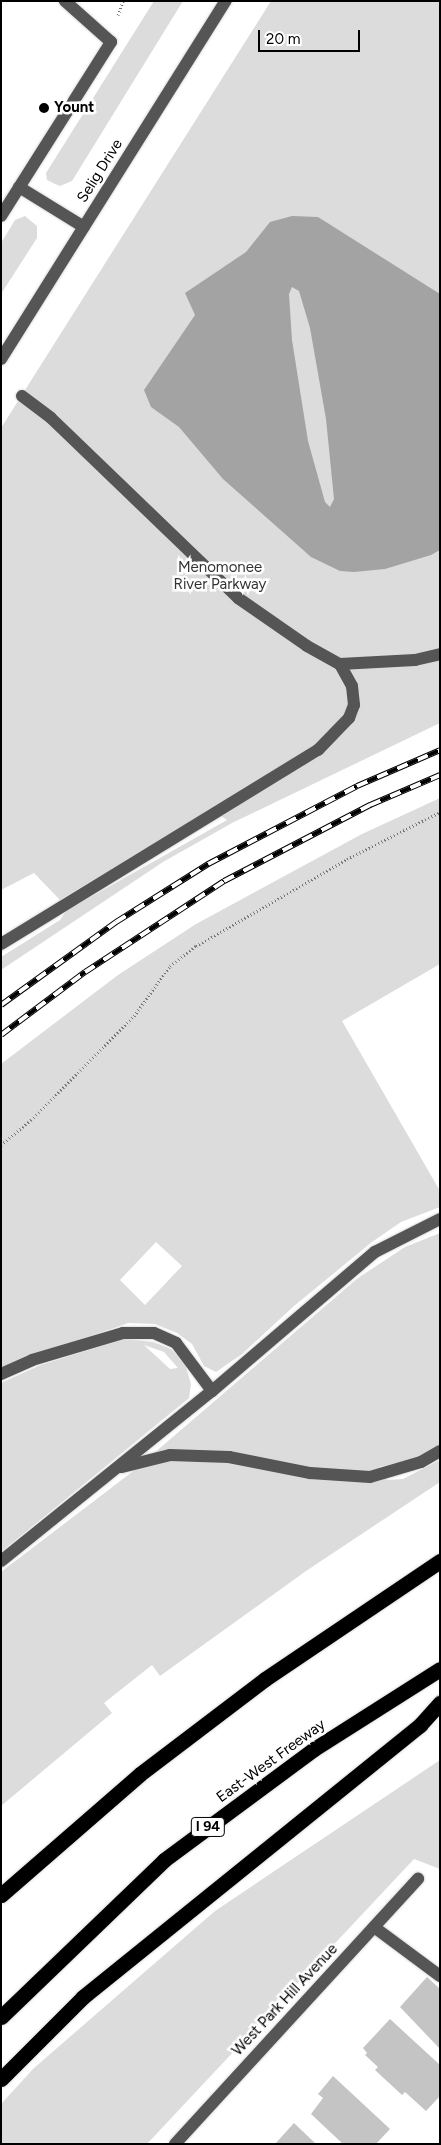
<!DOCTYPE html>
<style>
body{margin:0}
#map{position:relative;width:441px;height:2145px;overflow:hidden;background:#fff;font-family:Figtree,sans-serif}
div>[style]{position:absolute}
.green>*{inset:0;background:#dcdcdc}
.water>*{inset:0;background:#a3a3a3}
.building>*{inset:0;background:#c4c4c4}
.path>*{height:3px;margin-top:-1.5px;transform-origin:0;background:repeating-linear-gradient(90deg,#777 0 1px,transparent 0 3.5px)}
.roads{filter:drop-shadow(0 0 1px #dbdbdb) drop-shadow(0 0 1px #dbdbdb)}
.minor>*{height:12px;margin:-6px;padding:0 6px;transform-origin:6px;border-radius:6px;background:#555}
.highway>*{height:15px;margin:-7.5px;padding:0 7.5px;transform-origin:7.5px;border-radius:7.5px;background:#000}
.rail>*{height:5.5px;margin-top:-2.75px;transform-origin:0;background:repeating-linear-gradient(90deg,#fff 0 11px,#000 0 22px);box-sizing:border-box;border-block:1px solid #000}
.dots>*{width:14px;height:14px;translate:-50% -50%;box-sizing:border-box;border:2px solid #fff;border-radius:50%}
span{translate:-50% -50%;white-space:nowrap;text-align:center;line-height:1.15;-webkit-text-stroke:5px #fff;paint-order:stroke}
.shield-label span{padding:1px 4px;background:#fff;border:1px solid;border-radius:4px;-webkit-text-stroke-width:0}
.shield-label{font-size:14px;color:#000;font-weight:700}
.poi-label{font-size:15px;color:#000;font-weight:700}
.left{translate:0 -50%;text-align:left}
.street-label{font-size:15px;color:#000}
.park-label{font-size:15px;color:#333}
.frame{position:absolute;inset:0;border:2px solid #000;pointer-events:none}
.scale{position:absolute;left:258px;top:30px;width:102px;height:22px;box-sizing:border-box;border:2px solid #000;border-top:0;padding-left:6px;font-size:15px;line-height:18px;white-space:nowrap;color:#000;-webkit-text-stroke:4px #fff;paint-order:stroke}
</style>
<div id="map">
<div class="green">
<i style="clip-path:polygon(154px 1px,183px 1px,72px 181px,60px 186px,53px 183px,47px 180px,46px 173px)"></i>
<i style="clip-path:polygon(271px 1px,440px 1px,440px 723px,232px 823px,163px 862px,1px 970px,1px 957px,60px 920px,66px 911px,227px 820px,211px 809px,60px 900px,34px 873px,1px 890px,1px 428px)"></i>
<i style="clip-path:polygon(25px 216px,37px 226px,37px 238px,1px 294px,1px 243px,15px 220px)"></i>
<i style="clip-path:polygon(evenodd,440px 798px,440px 964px,342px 1021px,440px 1191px,440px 1207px,401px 1222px,372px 1242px,294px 1306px,242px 1354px,216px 1372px,204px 1366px,192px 1344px,177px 1333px,155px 1324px,128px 1323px,1px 1367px,1px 1064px,118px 975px,196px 924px,362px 834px,440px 798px,156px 1242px,182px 1266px,145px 1305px,120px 1280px,156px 1242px)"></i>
<i style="clip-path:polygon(440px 1233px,440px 1449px,412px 1460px,379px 1467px,387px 1480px,403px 1479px,440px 1460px,440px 1482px,306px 1571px,160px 1676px,152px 1665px,104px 1703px,112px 1713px,1px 1806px,1px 1572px,132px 1472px,358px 1278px,405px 1247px)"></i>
<i style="clip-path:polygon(evenodd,124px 1339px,153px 1342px,171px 1349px,185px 1364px,191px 1384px,189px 1398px,1px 1552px,1px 1383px,41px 1365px,124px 1339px,144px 1345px,164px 1352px,178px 1368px,170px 1369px,144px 1345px)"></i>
<i style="clip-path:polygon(440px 1760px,440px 1869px,414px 1859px,147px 2144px,1px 2144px,1px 2104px,34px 2068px,215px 1911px)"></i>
</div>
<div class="water">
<i style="clip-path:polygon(evenodd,292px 216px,318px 217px,440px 294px,440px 550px,431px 555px,385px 569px,354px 572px,340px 571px,311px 557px,223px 479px,179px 427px,151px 407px,144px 390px,195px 315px,185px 293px,246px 252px,270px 222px,292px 216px,292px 287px,299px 291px,310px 328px,326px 419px,334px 499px,330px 507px,325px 502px,308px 441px,292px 340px,289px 294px,292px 287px)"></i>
</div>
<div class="building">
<i style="clip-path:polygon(427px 1977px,440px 1989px,440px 2049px,400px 2007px)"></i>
<i style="clip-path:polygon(390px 2019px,440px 2065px,440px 2096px,426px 2111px,405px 2092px,402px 2095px,375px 2070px,378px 2067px,365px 2055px,367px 2053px,363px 2048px)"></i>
<i style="clip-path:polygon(333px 2076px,390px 2129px,376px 2144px,343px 2144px,311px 2114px,323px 2098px,318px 2094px)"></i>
<i style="clip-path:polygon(294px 2123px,316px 2144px,275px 2144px)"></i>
</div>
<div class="path">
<i style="left:118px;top:15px;width:15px;rotate:-70deg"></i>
<i style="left:1px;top:1145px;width:39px;rotate:-40deg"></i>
<i style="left:31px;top:1120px;width:146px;rotate:-45.3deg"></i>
<i style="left:134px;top:1016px;width:62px;rotate:-54.2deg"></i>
<i style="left:170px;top:966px;width:33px;rotate:-38deg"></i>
<i style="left:196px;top:946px;width:174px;rotate:-29.9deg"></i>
<i style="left:347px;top:859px;width:104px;rotate:-26.8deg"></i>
</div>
<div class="roads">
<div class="minor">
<i style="left:19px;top:187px;width:76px;rotate:31.6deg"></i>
<i style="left:1px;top:216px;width:206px;rotate:-57.7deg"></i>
<i style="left:111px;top:42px;width:62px;rotate:-138.3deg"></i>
<i style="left:1px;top:359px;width:423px;rotate:-57.9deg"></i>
<i style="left:22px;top:396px;width:36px;rotate:37deg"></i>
<i style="left:51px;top:418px;width:260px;rotate:43.9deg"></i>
<i style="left:238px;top:598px;width:84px;rotate:34.8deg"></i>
<i style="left:307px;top:646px;width:38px;rotate:29deg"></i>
<i style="left:340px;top:664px;width:75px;rotate:-3.1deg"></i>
<i style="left:415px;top:660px;width:26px;rotate:-13deg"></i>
<i style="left:1px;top:944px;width:372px;rotate:-31.5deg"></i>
<i style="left:318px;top:750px;width:45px;rotate:-45.9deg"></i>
<i style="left:349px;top:718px;width:14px;rotate:-69deg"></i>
<i style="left:354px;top:705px;width:19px;rotate:-96deg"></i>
<i style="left:352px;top:686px;width:25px;rotate:-119deg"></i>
<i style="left:1px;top:1374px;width:34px;rotate:-24deg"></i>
<i style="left:32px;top:1360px;width:95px;rotate:-16.5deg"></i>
<i style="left:123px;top:1333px;width:31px"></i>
<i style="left:154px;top:1333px;width:24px;rotate:24deg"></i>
<i style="left:176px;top:1343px;width:60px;rotate:53.1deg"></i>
<i style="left:122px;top:1467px;width:49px;rotate:-14deg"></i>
<i style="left:170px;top:1455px;width:59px;rotate:1.9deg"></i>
<i style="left:229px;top:1457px;width:83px;rotate:11.2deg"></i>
<i style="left:310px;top:1473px;width:60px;rotate:3.8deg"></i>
<i style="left:370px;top:1477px;width:53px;rotate:-16.4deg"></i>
<i style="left:421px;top:1462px;width:22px;rotate:-30deg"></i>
<i style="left:1px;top:1561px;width:271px;rotate:-38.9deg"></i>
<i style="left:212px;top:1391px;width:214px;rotate:-40.5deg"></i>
<i style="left:375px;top:1252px;width:73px;rotate:-26.9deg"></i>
<i style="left:374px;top:1927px;width:82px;rotate:36.6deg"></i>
<i style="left:175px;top:2144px;width:360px;rotate:-47.5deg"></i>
</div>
<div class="highway">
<i style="left:1px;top:1895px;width:184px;rotate:-41deg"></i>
<i style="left:140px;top:1774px;width:157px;rotate:-37.2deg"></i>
<i style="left:265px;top:1679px;width:211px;rotate:-34deg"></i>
<i style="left:1px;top:2017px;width:226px;rotate:-43.9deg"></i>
<i style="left:164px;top:1860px;width:187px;rotate:-36.5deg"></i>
<i style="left:314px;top:1749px;width:149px;rotate:-32.4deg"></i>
<i style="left:1px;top:2079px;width:116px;rotate:-45deg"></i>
<i style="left:83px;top:1997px;width:433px;rotate:-38.9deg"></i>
<i style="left:420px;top:1725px;width:30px;rotate:-48deg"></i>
</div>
</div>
<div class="rail">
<i style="left:1px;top:1005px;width:142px;rotate:-35.8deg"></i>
<i style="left:116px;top:922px;width:109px;rotate:-32.2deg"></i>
<i style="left:208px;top:864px;width:168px;rotate:-27.6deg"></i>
<i style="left:357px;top:786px;width:90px;rotate:-23.4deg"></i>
<i style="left:1px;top:1035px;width:105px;rotate:-36.9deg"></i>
<i style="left:85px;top:972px;width:166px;rotate:-33.2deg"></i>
<i style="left:224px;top:881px;width:165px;rotate:-27.5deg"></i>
<i style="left:370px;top:805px;width:76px;rotate:-23.2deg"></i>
</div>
<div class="dots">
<i style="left:44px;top:108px;background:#000"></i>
</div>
<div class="shield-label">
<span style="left:208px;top:1827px">I 94</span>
</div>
<div class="poi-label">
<span class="left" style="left:54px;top:108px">Yount</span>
</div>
<div class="street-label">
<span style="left:100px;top:171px;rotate:-58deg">Selig Drive</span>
<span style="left:271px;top:1761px;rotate:-36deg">East-West Freeway</span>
<span style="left:285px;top:2000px;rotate:-47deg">West Park Hill Avenue</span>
</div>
<div class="park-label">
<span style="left:220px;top:576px">Menomonee<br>River Parkway</span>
</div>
<div class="frame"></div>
<div class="scale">20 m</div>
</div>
